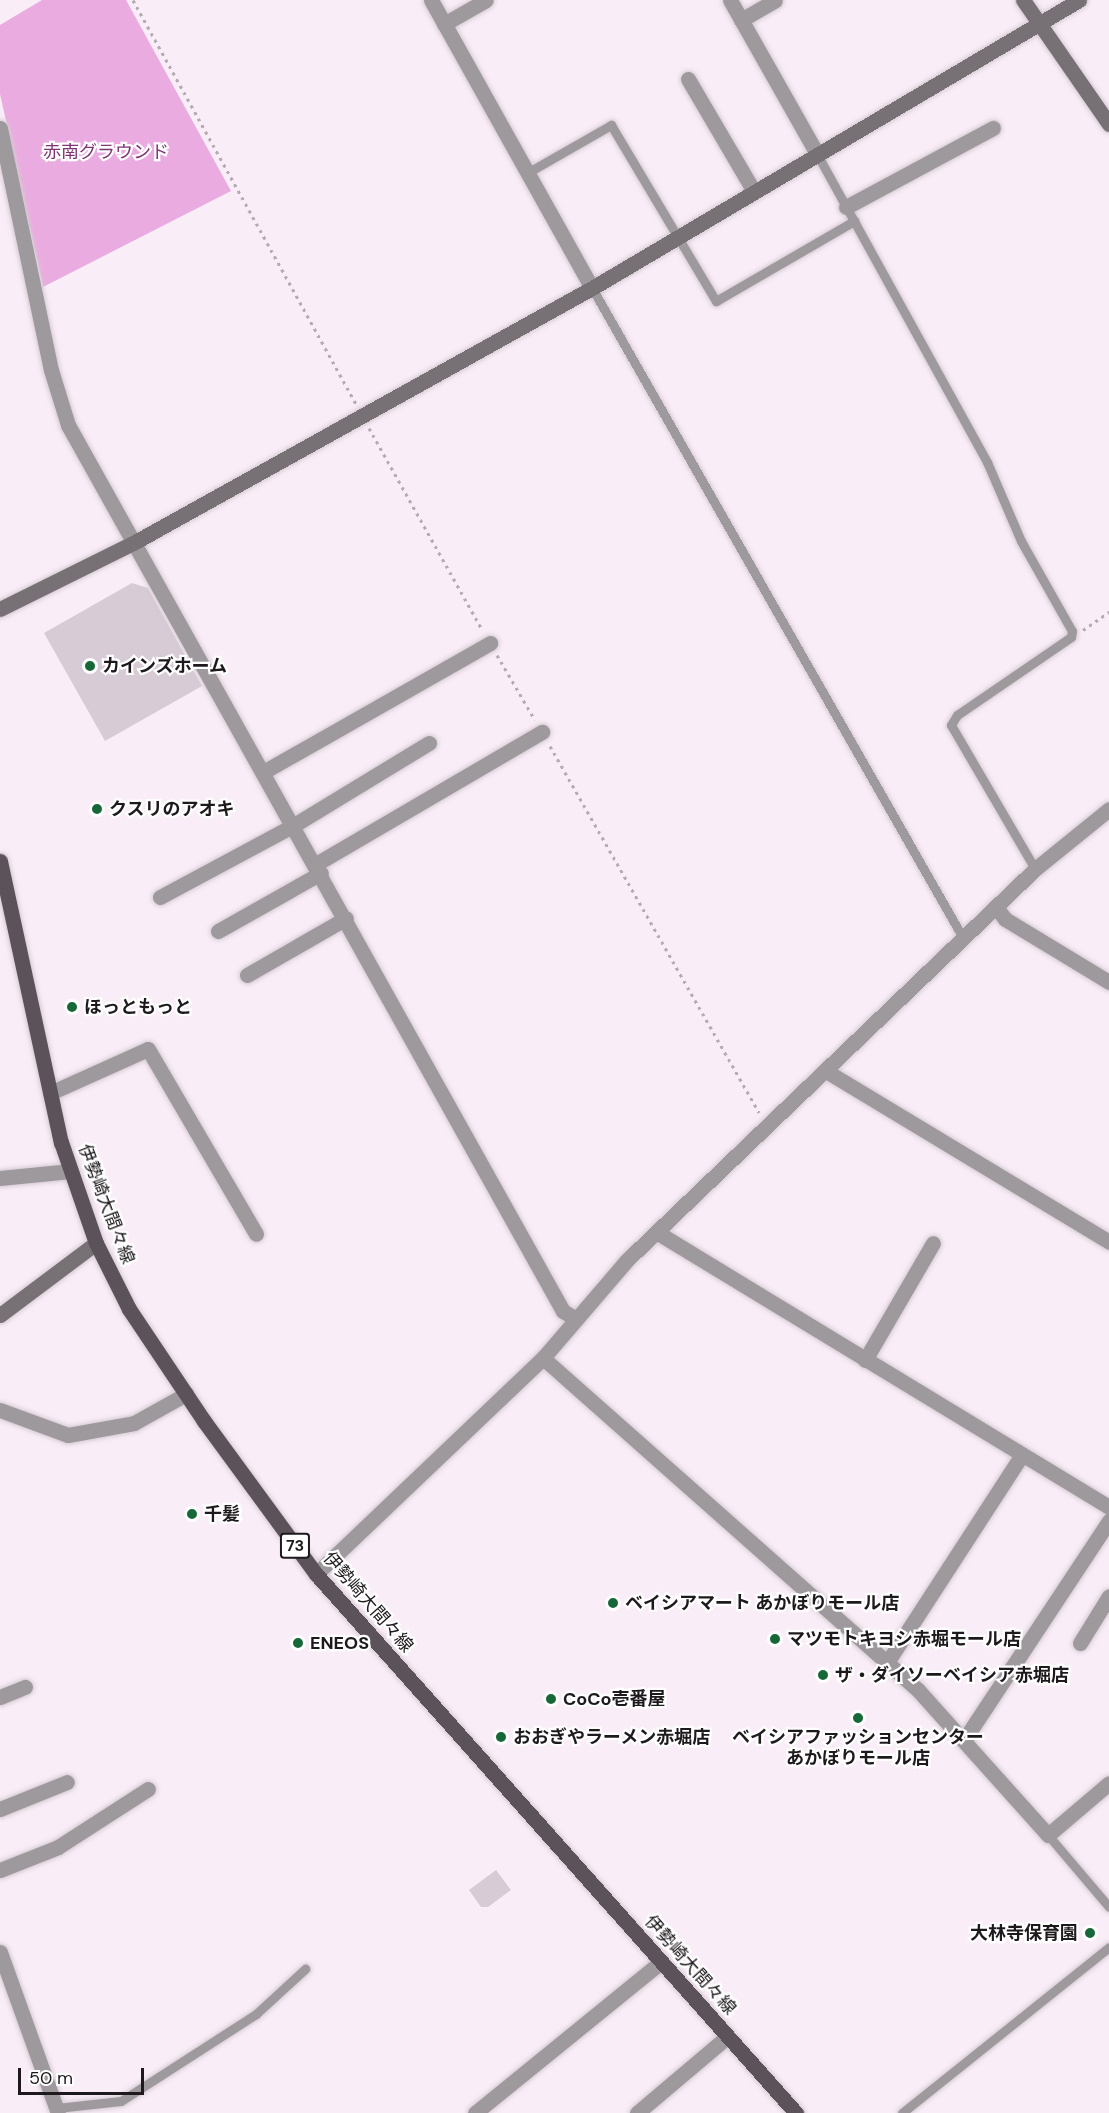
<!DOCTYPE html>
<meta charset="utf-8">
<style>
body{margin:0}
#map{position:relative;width:1109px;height:2113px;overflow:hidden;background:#f9edf7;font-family:"DM Sans","Noto Sans JP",sans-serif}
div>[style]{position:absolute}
.green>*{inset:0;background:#eaace0}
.building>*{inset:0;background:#d7cbd5}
.path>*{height:3px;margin-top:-1.5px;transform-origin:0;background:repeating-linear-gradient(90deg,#b5acb3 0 3px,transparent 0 7.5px)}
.roads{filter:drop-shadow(0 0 2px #d6cbd4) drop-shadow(0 0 2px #d6cbd4)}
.lane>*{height:9px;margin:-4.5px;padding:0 4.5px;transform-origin:4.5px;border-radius:4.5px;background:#9e999d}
.street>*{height:15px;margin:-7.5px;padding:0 7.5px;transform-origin:7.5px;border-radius:7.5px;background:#9e999d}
.secondary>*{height:15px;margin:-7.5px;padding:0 7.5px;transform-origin:7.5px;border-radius:7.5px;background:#777075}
.primary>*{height:15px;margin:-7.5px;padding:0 7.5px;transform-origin:7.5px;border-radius:7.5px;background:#5b5359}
.dots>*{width:16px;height:16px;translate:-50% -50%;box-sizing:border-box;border:3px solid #fefefe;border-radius:50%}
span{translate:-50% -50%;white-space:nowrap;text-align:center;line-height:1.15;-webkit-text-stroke:4.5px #fefefe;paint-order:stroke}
.shield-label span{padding:2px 4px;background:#fefefe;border:2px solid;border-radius:4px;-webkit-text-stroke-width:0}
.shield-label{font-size:16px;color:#1d191c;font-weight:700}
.park-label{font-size:18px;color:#7d3574}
.poi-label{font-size:18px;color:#1d191c;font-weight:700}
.left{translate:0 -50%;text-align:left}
.right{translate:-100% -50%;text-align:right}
.street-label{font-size:18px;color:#1d191c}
.scale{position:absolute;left:18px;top:2068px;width:126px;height:27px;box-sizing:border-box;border:3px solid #1d191c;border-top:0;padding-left:8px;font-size:18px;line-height:21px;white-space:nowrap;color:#1d191c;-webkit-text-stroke:4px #fefefe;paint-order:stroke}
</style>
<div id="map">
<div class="green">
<i style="clip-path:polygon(42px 0,126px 0,231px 191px,43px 287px,0 94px,0 25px)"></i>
</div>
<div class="building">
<i style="clip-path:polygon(132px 583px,148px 588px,202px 686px,105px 741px,44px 633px)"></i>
<i style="clip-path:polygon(496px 1870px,511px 1890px,488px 1907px,481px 1907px,469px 1890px)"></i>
</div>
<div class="path">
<i style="left:133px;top:0;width:461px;rotate:61.1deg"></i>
<i style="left:369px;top:428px;width:231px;rotate:60.7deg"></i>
<i style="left:1083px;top:630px;width:32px;rotate:-35deg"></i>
<i style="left:497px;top:655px;width:75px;rotate:59.7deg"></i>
<i style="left:550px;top:746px;width:422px;rotate:60.3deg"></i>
</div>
<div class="roads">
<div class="lane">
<i style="left:817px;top:154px;width:352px;rotate:61.1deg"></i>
<i style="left:987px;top:462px;width:86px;rotate:66.7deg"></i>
<i style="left:1021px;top:541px;width:103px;rotate:60.5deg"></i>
<i style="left:1072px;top:631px;width:6px;rotate:99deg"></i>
<i style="left:1071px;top:637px;width:138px;rotate:145.6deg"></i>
<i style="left:957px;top:715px;width:12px;rotate:121deg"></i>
<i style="left:951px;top:725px;width:167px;rotate:59.7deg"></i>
<i style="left:527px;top:173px;width:97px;rotate:-29.7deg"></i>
<i style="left:611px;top:125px;width:205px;rotate:59.2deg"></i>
<i style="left:716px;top:301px;width:160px;rotate:-30.1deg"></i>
<i style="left:592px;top:288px;width:748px;rotate:60.28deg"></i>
<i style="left:1048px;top:1835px;width:94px;rotate:49.7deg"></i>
<i style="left:57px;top:2108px;width:64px;rotate:-6.2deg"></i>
<i style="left:121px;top:2101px;width:161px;rotate:-32.8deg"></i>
<i style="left:256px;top:2014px;width:67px;rotate:-42.6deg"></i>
<i style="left:902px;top:2113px;width:265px;rotate:-38.7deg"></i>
</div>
<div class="street">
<i style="left:431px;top:0;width:330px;rotate:60.8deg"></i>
<i style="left:730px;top:0;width:177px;rotate:60.5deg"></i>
<i style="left:741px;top:20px;width:39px;rotate:-30deg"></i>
<i style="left:444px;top:24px;width:48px;rotate:-29.7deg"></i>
<i style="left:688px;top:79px;width:129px;rotate:59.6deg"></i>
<i style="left:0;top:128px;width:247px;rotate:78.1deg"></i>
<i style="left:51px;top:370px;width:58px;rotate:72.8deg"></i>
<i style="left:68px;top:425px;width:1015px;rotate:60.81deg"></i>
<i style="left:563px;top:1311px;width:13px;rotate:32deg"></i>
<i style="left:846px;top:207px;width:167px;rotate:-28.3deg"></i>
<i style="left:265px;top:771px;width:259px;rotate:-29.6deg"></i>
<i style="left:316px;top:864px;width:262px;rotate:-30.3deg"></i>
<i style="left:160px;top:897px;width:152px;rotate:-28.2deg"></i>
<i style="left:294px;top:825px;width:158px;rotate:-31.3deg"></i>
<i style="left:996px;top:907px;width:15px;rotate:53deg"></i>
<i style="left:1005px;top:919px;width:122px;rotate:31.2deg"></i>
<i style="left:218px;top:931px;width:118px;rotate:-29.4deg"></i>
<i style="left:247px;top:975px;width:114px;rotate:-29.9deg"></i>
<i style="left:826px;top:1071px;width:331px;rotate:31.1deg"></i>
<i style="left:50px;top:1093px;width:107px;rotate:-24.2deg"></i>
<i style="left:148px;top:1049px;width:214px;rotate:59.7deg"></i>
<i style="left:0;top:1178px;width:71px;rotate:-5.6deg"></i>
<i style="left:658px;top:1233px;width:528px;rotate:31.28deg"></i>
<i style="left:543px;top:1358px;width:501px;rotate:41.52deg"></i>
<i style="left:918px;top:1690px;width:195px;rotate:48.1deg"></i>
<i style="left:1048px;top:1835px;width:80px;rotate:-40.4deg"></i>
<i style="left:865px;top:1360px;width:135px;rotate:-59.8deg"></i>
<i style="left:0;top:1410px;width:72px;rotate:20.2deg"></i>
<i style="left:68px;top:1435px;width:67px;rotate:-10.3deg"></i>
<i style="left:134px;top:1423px;width:60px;rotate:-29.1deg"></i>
<i style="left:316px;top:1574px;width:313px;rotate:-43.6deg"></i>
<i style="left:543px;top:1358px;width:128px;rotate:-49.4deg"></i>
<i style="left:626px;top:1261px;width:567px;rotate:-43.78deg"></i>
<i style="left:1035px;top:869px;width:95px;rotate:-39deg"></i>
<i style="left:1080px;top:1643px;width:55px;rotate:-58.3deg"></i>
<i style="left:888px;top:1661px;width:244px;rotate:-57deg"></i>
<i style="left:0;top:1697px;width:27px;rotate:-22deg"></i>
<i style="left:964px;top:1740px;width:263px;rotate:-56.5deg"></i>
<i style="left:0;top:1809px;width:72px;rotate:-21.9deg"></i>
<i style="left:0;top:1870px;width:62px;rotate:-21.6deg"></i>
<i style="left:58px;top:1847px;width:107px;rotate:-32.8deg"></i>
<i style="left:0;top:1952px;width:171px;rotate:70.2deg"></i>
<i style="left:475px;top:2113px;width:240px;rotate:-39.1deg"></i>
<i style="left:637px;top:2113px;width:118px;rotate:-40.2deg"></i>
</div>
<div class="secondary">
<i style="left:1023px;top:0;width:151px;rotate:55.3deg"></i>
<i style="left:0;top:609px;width:151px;rotate:-26.4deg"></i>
<i style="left:135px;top:542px;width:523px;rotate:-29.07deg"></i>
<i style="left:592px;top:288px;width:566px;rotate:-30.6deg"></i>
<i style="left:0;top:1315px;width:120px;rotate:-36.9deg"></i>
</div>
<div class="primary">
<i style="left:0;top:861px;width:288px;rotate:77.8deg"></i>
<i style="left:61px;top:1142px;width:107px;rotate:70.9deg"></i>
<i style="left:96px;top:1243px;width:74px;rotate:63.4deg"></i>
<i style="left:129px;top:1309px;width:135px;rotate:56.2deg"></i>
<i style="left:204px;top:1421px;width:190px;rotate:53.8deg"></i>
<i style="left:316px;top:1574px;width:722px;rotate:48.31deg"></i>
</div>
</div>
<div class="dots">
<i style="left:90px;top:666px;background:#176838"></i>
<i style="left:97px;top:809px;background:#176838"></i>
<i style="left:72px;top:1007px;background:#176838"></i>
<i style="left:192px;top:1514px;background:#176838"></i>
<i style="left:613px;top:1603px;background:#176838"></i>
<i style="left:775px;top:1639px;background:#176838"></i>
<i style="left:298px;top:1643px;background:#176838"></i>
<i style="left:823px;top:1675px;background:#176838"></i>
<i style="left:551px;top:1699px;background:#176838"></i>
<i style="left:858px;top:1718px;background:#176838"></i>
<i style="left:501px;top:1737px;background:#176838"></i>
<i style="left:1090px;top:1933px;background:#176838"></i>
</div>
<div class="shield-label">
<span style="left:295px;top:1546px">73</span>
</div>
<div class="park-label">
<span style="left:106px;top:152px">赤南グラウンド</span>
</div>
<div class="poi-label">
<span class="left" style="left:102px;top:666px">カインズホーム</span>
<span class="left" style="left:109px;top:809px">クスリのアオキ</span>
<span class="left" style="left:84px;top:1007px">ほっともっと</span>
<span class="left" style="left:204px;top:1514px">千髪</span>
<span class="left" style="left:625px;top:1603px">ベイシアマート あかぼりモール店</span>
<span class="left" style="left:787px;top:1639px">マツモトキヨシ赤堀モール店</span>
<span class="left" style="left:310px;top:1643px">ENEOS</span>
<span class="left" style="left:835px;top:1675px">ザ・ダイソーベイシア赤堀店</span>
<span class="left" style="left:563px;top:1699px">CoCo壱番屋</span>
<span class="left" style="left:513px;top:1737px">おおぎやラーメン赤堀店</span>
<span style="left:858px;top:1748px">ベイシアファッションセンター<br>あかぼりモール店</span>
<span class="right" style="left:1078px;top:1933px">大林寺保育園</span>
</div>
<div class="street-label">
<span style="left:106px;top:1204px;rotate:69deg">伊勢崎大間々線</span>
<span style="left:368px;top:1602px;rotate:49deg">伊勢崎大間々線</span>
<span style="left:690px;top:1965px;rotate:48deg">伊勢崎大間々線</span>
</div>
<div class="scale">50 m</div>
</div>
